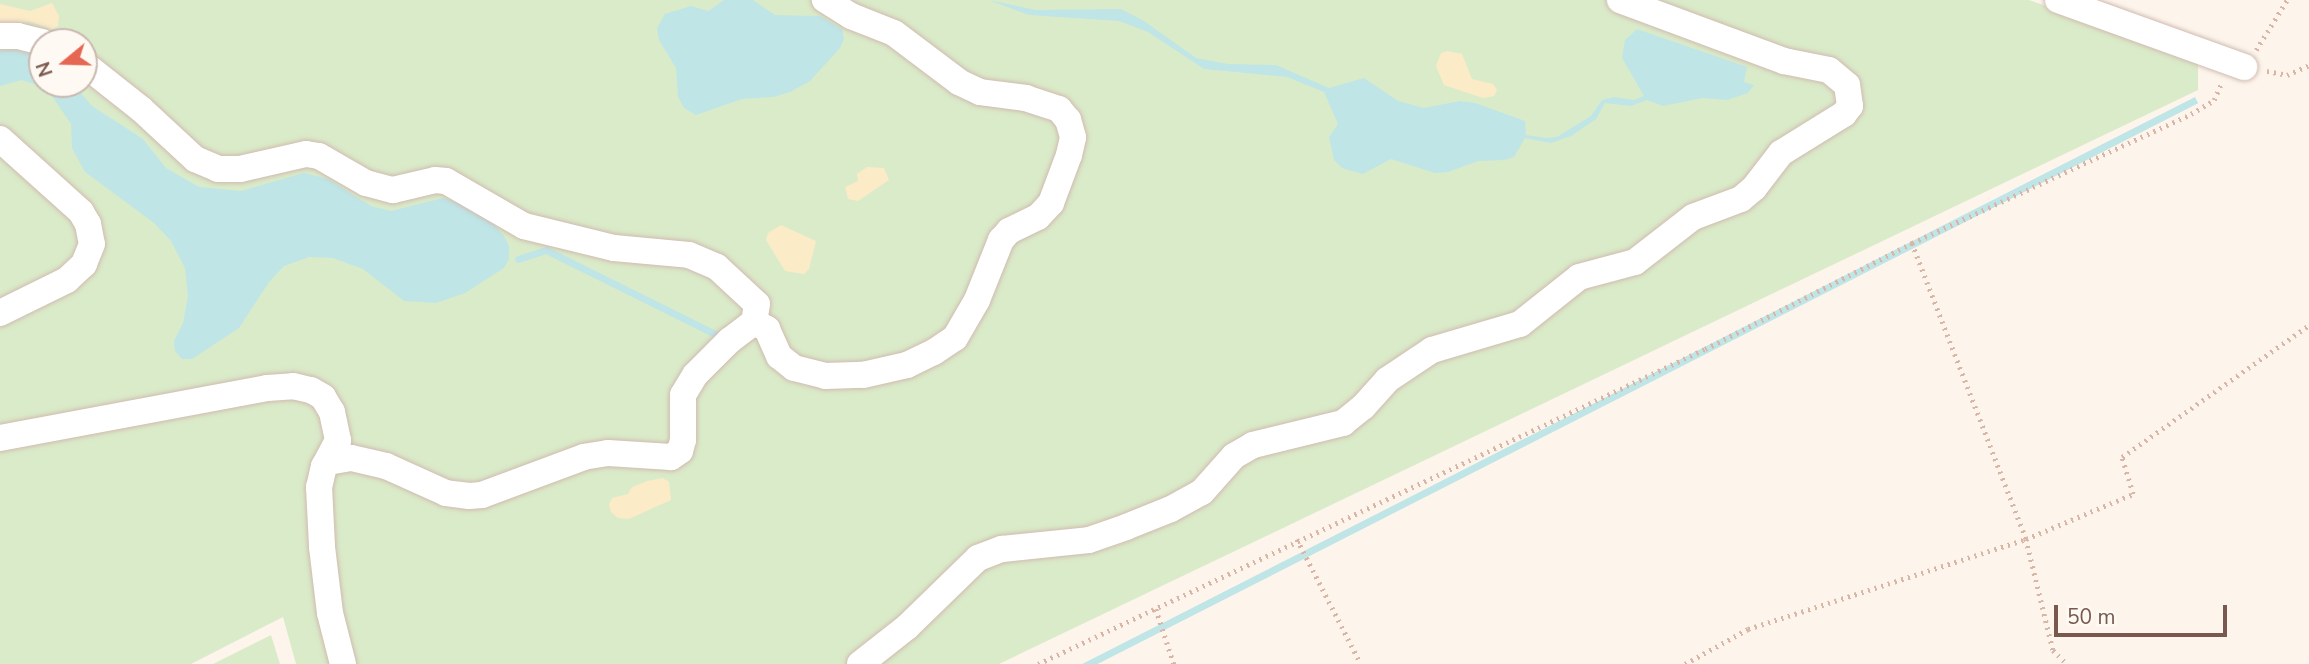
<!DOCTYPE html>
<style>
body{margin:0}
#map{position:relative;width:2309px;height:664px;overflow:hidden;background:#fdf5ec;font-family:"Nunito Sans",sans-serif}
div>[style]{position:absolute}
.green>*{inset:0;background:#daebc9}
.sand>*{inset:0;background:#fbebc7}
.water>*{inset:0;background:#bfe5e7;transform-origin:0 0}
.stream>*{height:7px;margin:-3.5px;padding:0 3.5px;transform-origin:3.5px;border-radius:3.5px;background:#bfe5e7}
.path>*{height:4.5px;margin-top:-2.25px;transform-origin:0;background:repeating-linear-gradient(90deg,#d8b5a5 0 2px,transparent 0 7px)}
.roads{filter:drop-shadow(0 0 2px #d0bbb0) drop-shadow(0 0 2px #d0bbb0)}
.minor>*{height:26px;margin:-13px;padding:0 13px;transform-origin:13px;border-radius:13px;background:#fff}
span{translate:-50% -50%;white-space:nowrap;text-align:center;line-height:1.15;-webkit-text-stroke:6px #fff9f3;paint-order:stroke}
.north{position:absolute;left:28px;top:28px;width:70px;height:70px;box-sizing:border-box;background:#fff9f3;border:2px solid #c9b9b1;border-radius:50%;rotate:251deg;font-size:19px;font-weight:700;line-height:28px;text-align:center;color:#79594d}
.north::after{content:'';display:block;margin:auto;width:24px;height:32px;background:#e56653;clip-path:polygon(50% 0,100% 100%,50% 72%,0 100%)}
.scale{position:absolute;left:2054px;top:605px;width:173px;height:32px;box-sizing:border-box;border:4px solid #79594d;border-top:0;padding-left:9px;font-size:21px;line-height:24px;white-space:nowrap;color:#79594d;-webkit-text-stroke:5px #fff9f3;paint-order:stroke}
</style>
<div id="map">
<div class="green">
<i style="clip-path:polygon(evenodd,0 0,2029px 0,2198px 60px,2198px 90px,999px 664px,296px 664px,283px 617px,191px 664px,0 664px,0 0,42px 42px,84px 42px,84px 84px,42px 84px,42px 42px)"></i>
<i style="clip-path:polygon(271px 635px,280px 664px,213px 664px)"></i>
</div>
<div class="sand">
<i style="clip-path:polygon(52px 3px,59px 16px,58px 26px,51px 29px,29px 21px,0 26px,0 4px,30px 11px)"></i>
<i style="clip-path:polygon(1447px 51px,1462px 54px,1472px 79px,1493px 84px,1497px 90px,1494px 96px,1483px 98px,1444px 85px,1436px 66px,1441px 53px)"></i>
<i style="clip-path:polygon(867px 167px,884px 168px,889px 180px,858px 201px,848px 199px,845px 187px,858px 181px,857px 174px)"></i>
<i style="clip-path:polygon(781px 225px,816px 241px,809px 269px,804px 274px,785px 271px,766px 240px,768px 233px)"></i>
<i style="clip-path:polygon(663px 478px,669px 482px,671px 500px,629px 519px,618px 518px,611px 512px,609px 505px,612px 498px,628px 494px,632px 487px,647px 481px)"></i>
</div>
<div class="water">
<i style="clip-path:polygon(724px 0,753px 0,775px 15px,820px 16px,842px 29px,844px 39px,840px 48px,810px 81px,790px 92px,773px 97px,742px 99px,696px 115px,684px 108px,678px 97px,676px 68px,659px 40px,657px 28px,665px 14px,691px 6px,708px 11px)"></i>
<i style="clip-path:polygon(989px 0,1035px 10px,1121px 9px,1144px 21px,1196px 58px,1228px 64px,1276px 65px,1329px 88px,1364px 78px,1398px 101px,1424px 108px,1460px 101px,1475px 103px,1525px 121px,1526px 135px,1547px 138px,1557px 137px,1591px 116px,1602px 100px,1614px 97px,1634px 100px,1644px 96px,1622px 58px,1625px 40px,1637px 29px,1747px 67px,1744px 82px,1754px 85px,1748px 93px,1727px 100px,1703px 98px,1663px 106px,1647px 100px,1631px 106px,1605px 103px,1596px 119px,1571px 136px,1551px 143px,1525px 138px,1514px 157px,1504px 160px,1478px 161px,1448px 172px,1435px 173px,1391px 159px,1363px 174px,1342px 168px,1334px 160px,1329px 137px,1338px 124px,1324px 92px,1287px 77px,1204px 69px,1148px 32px,1119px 21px,1029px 15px)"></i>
<i style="clip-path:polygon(11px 49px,42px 56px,42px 84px,73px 84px,92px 106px,143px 139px,166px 168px,199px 187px,241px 191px,304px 173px,328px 179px,371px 206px,391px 211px,443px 198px,464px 204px,489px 219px,504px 236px,509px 246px,509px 259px,504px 268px,465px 293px,436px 303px,404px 301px,363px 269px,333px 258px,309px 257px,284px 266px,269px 282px,239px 328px,192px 359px,182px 359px,175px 351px,174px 341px,183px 323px,188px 296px,185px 268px,171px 241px,154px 223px,85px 172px,72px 148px,71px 124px,52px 96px,40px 86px,22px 80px,0 86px,0 51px)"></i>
<i style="left:2195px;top:97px;width:7px;height:1317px;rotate:63deg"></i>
</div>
<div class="stream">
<i style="left:518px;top:259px;width:29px;rotate:-18deg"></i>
<i style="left:546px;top:250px;width:198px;rotate:26.4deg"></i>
</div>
<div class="path">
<i style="left:2256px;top:50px;width:59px;rotate:-58.2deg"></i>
<i style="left:2267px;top:71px;width:20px;rotate:11deg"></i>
<i style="left:2287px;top:75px;width:24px;rotate:-24deg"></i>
<i style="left:1912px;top:243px;width:317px;rotate:68.9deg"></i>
<i style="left:2026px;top:539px;width:114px;rotate:76.3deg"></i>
<i style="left:2053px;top:650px;width:20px;rotate:45deg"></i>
<i style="left:1297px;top:539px;width:140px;rotate:62.9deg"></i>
<i style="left:1156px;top:609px;width:58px;rotate:71.9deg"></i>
<i style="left:1038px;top:664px;width:738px;rotate:-25.28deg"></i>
<i style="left:1705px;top:349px;width:233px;rotate:-27.1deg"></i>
<i style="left:1912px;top:243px;width:307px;rotate:-24.8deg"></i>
<i style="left:2191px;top:114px;width:27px;rotate:-31deg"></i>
<i style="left:2214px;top:100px;width:20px;rotate:-66deg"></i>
<i style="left:1685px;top:664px;width:72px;rotate:-29.1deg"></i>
<i style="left:1748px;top:629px;width:292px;rotate:-17.9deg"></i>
<i style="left:2026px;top:539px;width:116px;rotate:-22.8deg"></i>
<i style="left:2133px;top:494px;width:39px;rotate:-107deg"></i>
<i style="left:2122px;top:457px;width:229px;rotate:-35.2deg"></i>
</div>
<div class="roads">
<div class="minor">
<i style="left:2058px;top:0;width:198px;rotate:19.8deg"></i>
<i style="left:0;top:36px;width:18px"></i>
<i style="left:18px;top:36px;width:25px;rotate:14deg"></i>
<i style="left:84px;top:64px;width:73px;rotate:38.3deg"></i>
<i style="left:141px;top:109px;width:74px;rotate:42.8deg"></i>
<i style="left:195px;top:159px;width:25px;rotate:23deg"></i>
<i style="left:218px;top:169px;width:22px"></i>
<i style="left:240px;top:169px;width:68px;rotate:-12.8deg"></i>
<i style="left:306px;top:154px;width:13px;rotate:9deg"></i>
<i style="left:319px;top:156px;width:54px;rotate:29.9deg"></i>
<i style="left:366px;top:183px;width:28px;rotate:15deg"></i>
<i style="left:393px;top:190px;width:43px;rotate:-13.4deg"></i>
<i style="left:435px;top:180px;width:11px;rotate:5deg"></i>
<i style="left:446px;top:181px;width:90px;rotate:30deg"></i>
<i style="left:524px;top:226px;width:93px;rotate:13.7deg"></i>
<i style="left:614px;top:248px;width:75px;rotate:5.3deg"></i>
<i style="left:689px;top:255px;width:30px;rotate:23deg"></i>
<i style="left:717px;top:267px;width:54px;rotate:42.8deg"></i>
<i style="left:757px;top:304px;width:18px;rotate:99deg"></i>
<i style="left:754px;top:322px;width:30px;rotate:143deg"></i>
<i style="left:730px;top:340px;width:49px;rotate:135deg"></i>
<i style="left:695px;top:375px;width:23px;rotate:121deg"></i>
<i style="left:683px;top:395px;width:45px;rotate:90deg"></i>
<i style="left:683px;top:440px;width:11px;rotate:105deg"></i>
<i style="left:680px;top:451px;width:11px;rotate:146deg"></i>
<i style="left:671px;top:457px;width:63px;rotate:-176.4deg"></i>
<i style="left:608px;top:453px;width:24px;rotate:171deg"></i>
<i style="left:584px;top:457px;width:109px;rotate:159.6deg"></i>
<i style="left:482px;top:495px;width:13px;rotate:176deg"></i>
<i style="left:469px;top:496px;width:23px;rotate:-173deg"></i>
<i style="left:446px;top:493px;width:66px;rotate:-155.8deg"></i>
<i style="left:386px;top:466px;width:36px;rotate:-167deg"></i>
<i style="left:351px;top:458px;width:22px;rotate:170deg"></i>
<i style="left:0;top:139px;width:109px;rotate:42deg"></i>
<i style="left:81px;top:212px;width:14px;rotate:60deg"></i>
<i style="left:88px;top:224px;width:20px;rotate:79deg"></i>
<i style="left:92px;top:244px;width:22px;rotate:112deg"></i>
<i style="left:84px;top:264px;width:23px;rotate:137deg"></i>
<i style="left:67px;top:280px;width:75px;rotate:153.8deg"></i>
<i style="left:754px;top:322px;width:15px;rotate:28deg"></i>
<i style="left:767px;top:329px;width:30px;rotate:66deg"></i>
<i style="left:779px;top:356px;width:19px;rotate:39deg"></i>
<i style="left:794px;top:368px;width:32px;rotate:14deg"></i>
<i style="left:825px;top:376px;width:38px;rotate:-2deg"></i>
<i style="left:863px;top:375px;width:45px;rotate:-12.8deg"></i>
<i style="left:907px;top:365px;width:30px;rotate:-26deg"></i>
<i style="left:934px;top:352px;width:25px;rotate:-34deg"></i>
<i style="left:955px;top:338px;width:44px;rotate:-59.9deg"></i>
<i style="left:977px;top:300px;width:65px;rotate:-68.2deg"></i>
<i style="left:1001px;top:240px;width:12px;rotate:-48deg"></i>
<i style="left:1009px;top:231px;width:32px;rotate:-26deg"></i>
<i style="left:1038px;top:217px;width:19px;rotate:-47deg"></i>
<i style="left:1051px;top:203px;width:51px;rotate:-69.4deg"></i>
<i style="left:1069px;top:155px;width:18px;rotate:-77deg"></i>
<i style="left:1073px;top:137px;width:18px;rotate:-106deg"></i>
<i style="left:1068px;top:120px;width:14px;rotate:-129deg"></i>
<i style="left:1059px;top:109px;width:35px;rotate:-162deg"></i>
<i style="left:1026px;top:98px;width:46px;rotate:-172.6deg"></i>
<i style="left:980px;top:92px;width:23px;rotate:-155deg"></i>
<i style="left:959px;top:82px;width:81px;rotate:-143deg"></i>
<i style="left:894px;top:33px;width:46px;rotate:-158.4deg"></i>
<i style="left:851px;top:16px;width:31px;rotate:-148deg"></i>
<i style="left:0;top:438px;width:272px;rotate:-10.6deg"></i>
<i style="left:267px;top:388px;width:26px;rotate:-4deg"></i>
<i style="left:293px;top:386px;width:18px;rotate:13deg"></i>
<i style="left:311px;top:390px;width:14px;rotate:30deg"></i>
<i style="left:323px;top:397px;width:17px;rotate:59deg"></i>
<i style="left:332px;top:412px;width:29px;rotate:78deg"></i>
<i style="left:338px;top:440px;width:30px;rotate:118deg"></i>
<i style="left:324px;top:466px;width:22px;rotate:103deg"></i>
<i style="left:319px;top:487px;width:60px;rotate:87.1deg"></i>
<i style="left:322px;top:547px;width:66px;rotate:83.1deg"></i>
<i style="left:330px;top:613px;width:53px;rotate:75.7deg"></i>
<i style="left:860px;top:664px;width:60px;rotate:-38.2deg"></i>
<i style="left:907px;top:627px;width:99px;rotate:-44.2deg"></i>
<i style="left:978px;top:558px;width:26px;rotate:-21deg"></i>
<i style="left:1002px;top:549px;width:87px;rotate:-5.9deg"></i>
<i style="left:1089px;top:540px;width:39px;rotate:-19deg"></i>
<i style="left:1126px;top:527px;width:48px;rotate:-21.8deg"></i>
<i style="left:1171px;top:509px;width:35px;rotate:-29deg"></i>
<i style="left:1202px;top:492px;width:48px;rotate:-48.4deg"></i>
<i style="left:1234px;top:456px;width:22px;rotate:-30deg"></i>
<i style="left:1253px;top:445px;width:93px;rotate:-13.7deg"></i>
<i style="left:1343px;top:423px;width:26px;rotate:-39deg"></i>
<i style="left:1363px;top:407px;width:36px;rotate:-48deg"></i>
<i style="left:1387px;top:380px;width:54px;rotate:-33.7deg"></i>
<i style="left:1432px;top:350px;width:92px;rotate:-16.5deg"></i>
<i style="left:1520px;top:324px;width:75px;rotate:-38.5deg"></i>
<i style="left:1579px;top:277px;width:58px;rotate:-15deg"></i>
<i style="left:1635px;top:262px;width:73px;rotate:-37.8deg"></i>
<i style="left:1693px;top:217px;width:51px;rotate:-20.6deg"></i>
<i style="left:1741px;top:199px;width:17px;rotate:-40deg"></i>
<i style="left:1754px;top:188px;width:44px;rotate:-52.4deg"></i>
<i style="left:1781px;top:153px;width:74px;rotate:-31.8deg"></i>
<i style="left:1844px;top:114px;width:10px;rotate:-53deg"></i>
<i style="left:1850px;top:106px;width:21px;rotate:-98deg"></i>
<i style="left:1847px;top:85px;width:23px;rotate:-140deg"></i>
<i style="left:1829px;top:70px;width:46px;rotate:-168.7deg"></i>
<i style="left:1784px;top:61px;width:175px;rotate:-159.6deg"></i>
</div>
</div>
<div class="north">N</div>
<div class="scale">50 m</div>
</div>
